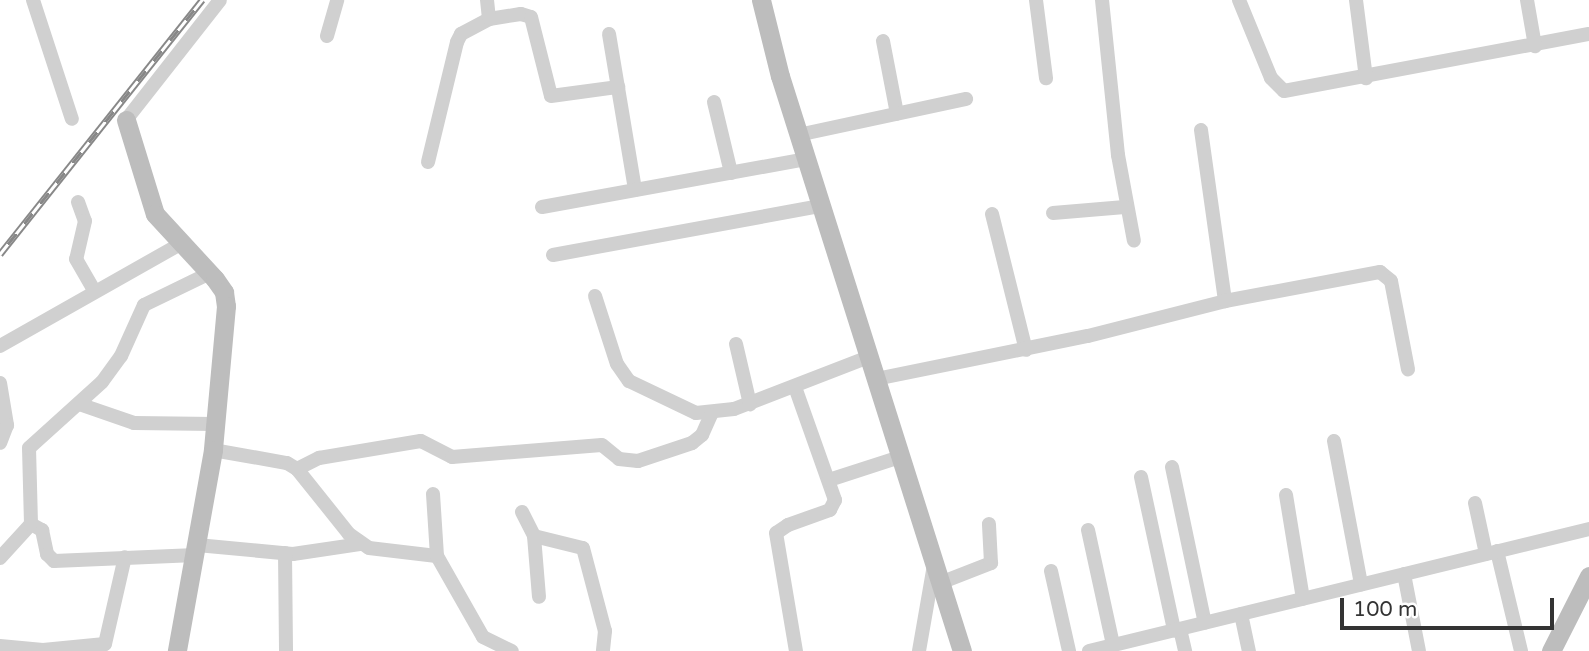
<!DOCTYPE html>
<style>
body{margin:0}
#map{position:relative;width:1589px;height:651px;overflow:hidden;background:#fff;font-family:"Varela Round",sans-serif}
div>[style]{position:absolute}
.street>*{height:14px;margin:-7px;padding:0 7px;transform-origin:7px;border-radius:7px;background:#d0d0d0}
.secondary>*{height:19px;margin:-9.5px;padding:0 9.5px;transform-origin:9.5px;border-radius:9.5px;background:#bdbdbd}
.rail>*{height:7px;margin-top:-3.5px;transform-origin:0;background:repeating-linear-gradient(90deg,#fff 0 13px,#888 0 26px);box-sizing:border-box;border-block:2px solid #888}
span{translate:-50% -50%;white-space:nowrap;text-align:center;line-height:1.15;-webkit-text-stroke:7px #fff;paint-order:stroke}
.scale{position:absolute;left:1340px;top:598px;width:214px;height:32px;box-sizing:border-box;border:4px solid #333;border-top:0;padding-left:9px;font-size:21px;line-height:24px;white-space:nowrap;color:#333;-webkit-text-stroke:5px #fff;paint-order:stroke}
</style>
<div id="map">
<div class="street">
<i style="left:33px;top:0;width:125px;rotate:71.9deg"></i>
<i style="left:1036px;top:0;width:79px;rotate:82.7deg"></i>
<i style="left:1102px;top:0;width:156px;rotate:84.1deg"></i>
<i style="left:1118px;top:155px;width:87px;rotate:79.5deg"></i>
<i style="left:1239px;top:0;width:84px;rotate:67.7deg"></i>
<i style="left:1271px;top:78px;width:18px;rotate:45deg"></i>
<i style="left:1284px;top:91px;width:310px;rotate:-10.6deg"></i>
<i style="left:1356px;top:0;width:79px;rotate:82.7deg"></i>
<i style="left:1527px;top:0;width:47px;rotate:80.1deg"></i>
<i style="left:489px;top:19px;width:32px;rotate:-9deg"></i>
<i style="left:521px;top:14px;width:10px;rotate:17deg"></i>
<i style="left:531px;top:17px;width:81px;rotate:75.8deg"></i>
<i style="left:551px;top:96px;width:68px;rotate:-7.7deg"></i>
<i style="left:609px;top:34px;width:158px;rotate:80.5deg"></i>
<i style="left:327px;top:36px;width:37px;rotate:-74deg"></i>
<i style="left:883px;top:41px;width:74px;rotate:79.1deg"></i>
<i style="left:714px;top:102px;width:73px;rotate:76.5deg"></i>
<i style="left:126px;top:120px;width:152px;rotate:-51.9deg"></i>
<i style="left:1201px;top:130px;width:173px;rotate:82deg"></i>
<i style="left:798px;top:135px;width:172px;rotate:-12.1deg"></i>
<i style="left:428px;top:162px;width:123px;rotate:-76.4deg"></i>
<i style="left:457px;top:42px;width:9px;rotate:-63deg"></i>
<i style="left:461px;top:34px;width:32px;rotate:-28deg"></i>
<i style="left:489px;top:19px;width:19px;rotate:-96deg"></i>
<i style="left:78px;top:202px;width:20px;rotate:70deg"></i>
<i style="left:85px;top:221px;width:39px;rotate:103deg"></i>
<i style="left:76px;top:259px;width:36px;rotate:60deg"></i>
<i style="left:542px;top:207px;width:268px;rotate:-10.3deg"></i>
<i style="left:1053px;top:213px;width:72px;rotate:-4.8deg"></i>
<i style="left:992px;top:214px;width:140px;rotate:76deg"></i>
<i style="left:553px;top:255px;width:272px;rotate:-10.4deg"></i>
<i style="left:595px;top:296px;width:71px;rotate:72.1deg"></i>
<i style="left:617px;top:364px;width:21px;rotate:55deg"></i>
<i style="left:629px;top:381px;width:74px;rotate:25.5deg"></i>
<i style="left:696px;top:413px;width:38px;rotate:-6deg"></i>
<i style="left:734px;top:409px;width:145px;rotate:-21.1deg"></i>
<i style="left:736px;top:344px;width:62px;rotate:76.9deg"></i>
<i style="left:0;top:346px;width:207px;rotate:-29.5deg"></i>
<i style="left:876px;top:379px;width:216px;rotate:-11.5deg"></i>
<i style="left:1088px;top:336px;width:141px;rotate:-14.3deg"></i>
<i style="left:1225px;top:301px;width:158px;rotate:-10.6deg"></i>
<i style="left:1380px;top:272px;width:14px;rotate:39deg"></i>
<i style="left:1391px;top:281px;width:90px;rotate:79.1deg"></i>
<i style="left:0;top:383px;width:43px;rotate:80.5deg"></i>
<i style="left:7px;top:425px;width:19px;rotate:111deg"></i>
<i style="left:795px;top:387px;width:120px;rotate:70.5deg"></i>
<i style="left:835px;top:500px;width:11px;rotate:117deg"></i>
<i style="left:830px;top:510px;width:45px;rotate:160.3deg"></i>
<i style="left:788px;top:525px;width:14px;rotate:146deg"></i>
<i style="left:776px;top:533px;width:120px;rotate:80.4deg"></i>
<i style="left:79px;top:404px;width:58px;rotate:19.1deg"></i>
<i style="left:134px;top:423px;width:81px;rotate:0.7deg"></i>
<i style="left:1334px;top:441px;width:146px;rotate:79.3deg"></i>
<i style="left:213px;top:450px;width:75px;rotate:10deg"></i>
<i style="left:287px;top:463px;width:12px;rotate:31deg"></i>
<i style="left:297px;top:469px;width:83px;rotate:51.3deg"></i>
<i style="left:349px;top:534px;width:24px;rotate:35deg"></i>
<i style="left:369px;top:548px;width:68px;rotate:6.7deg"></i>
<i style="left:437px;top:556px;width:93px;rotate:60.4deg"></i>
<i style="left:483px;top:637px;width:32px;rotate:26deg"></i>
<i style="left:1172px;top:467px;width:159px;rotate:78.1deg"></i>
<i style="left:297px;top:469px;width:25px;rotate:-27deg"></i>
<i style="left:319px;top:458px;width:103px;rotate:-9.5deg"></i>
<i style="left:421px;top:441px;width:35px;rotate:27deg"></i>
<i style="left:452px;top:457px;width:150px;rotate:-4.6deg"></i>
<i style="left:602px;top:445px;width:22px;rotate:39deg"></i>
<i style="left:619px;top:459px;width:19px;rotate:6deg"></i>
<i style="left:638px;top:461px;width:57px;rotate:-18.4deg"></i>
<i style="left:692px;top:443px;width:13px;rotate:-39deg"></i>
<i style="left:702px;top:435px;width:22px;rotate:-66deg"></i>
<i style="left:1141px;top:477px;width:157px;rotate:77.8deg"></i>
<i style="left:829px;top:480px;width:75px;rotate:-17.9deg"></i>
<i style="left:433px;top:494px;width:62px;rotate:86.3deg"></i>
<i style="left:1286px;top:495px;width:105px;rotate:80.7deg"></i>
<i style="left:1475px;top:503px;width:52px;rotate:77.8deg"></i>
<i style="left:522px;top:512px;width:27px;rotate:63deg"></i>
<i style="left:534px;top:536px;width:50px;rotate:13.8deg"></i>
<i style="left:583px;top:548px;width:86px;rotate:75.2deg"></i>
<i style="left:605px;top:631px;width:20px;rotate:96deg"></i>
<i style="left:31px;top:524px;width:13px;rotate:29deg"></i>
<i style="left:42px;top:530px;width:25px;rotate:78deg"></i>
<i style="left:47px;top:554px;width:10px;rotate:45deg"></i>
<i style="left:54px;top:561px;width:142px;rotate:-2.4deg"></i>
<i style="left:1088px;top:530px;width:118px;rotate:77.7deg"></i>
<i style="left:534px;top:536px;width:61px;rotate:85.3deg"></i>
<i style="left:197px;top:545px;width:96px;rotate:5.4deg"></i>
<i style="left:293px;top:554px;width:69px;rotate:-8.4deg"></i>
<i style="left:1497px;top:551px;width:103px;rotate:76.5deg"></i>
<i style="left:285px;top:553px;width:98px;rotate:89.4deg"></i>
<i style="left:0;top:558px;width:46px;rotate:-47.6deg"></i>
<i style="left:31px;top:524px;width:76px;rotate:-91.5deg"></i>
<i style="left:29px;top:448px;width:98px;rotate:-42.1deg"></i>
<i style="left:102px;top:382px;width:32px;rotate:-54deg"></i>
<i style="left:121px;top:356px;width:56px;rotate:-65.7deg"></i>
<i style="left:144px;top:305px;width:73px;rotate:-25.9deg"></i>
<i style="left:1051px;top:571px;width:82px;rotate:77.3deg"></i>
<i style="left:1404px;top:574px;width:78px;rotate:79deg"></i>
<i style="left:940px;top:583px;width:55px;rotate:-21.4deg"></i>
<i style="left:991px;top:563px;width:39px;rotate:-93deg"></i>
<i style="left:1241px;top:614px;width:38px;rotate:78deg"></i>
<i style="left:1180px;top:629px;width:23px;rotate:77deg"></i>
<i style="left:0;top:646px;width:43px;rotate:5.3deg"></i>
<i style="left:43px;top:650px;width:62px;rotate:-5.5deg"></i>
<i style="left:105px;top:644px;width:89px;rotate:-77.1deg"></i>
<i style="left:919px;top:651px;width:87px;rotate:-80.1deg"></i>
<i style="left:1089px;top:651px;width:515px;rotate:-13.71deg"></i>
</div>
<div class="secondary">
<i style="left:761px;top:0;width:78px;rotate:76deg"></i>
<i style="left:780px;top:76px;width:603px;rotate:72.44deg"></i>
<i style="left:126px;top:120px;width:98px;rotate:72.9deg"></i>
<i style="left:155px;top:214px;width:88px;rotate:47.3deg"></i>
<i style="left:215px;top:279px;width:16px;rotate:55deg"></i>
<i style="left:224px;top:292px;width:14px;rotate:82deg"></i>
<i style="left:226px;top:306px;width:145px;rotate:95.2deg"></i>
<i style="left:213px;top:450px;width:204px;rotate:100.2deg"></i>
<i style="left:1551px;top:651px;width:84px;rotate:-63.1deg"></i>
</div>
<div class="rail">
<i style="left:0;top:254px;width:325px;rotate:-51.5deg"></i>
</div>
<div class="scale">100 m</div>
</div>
